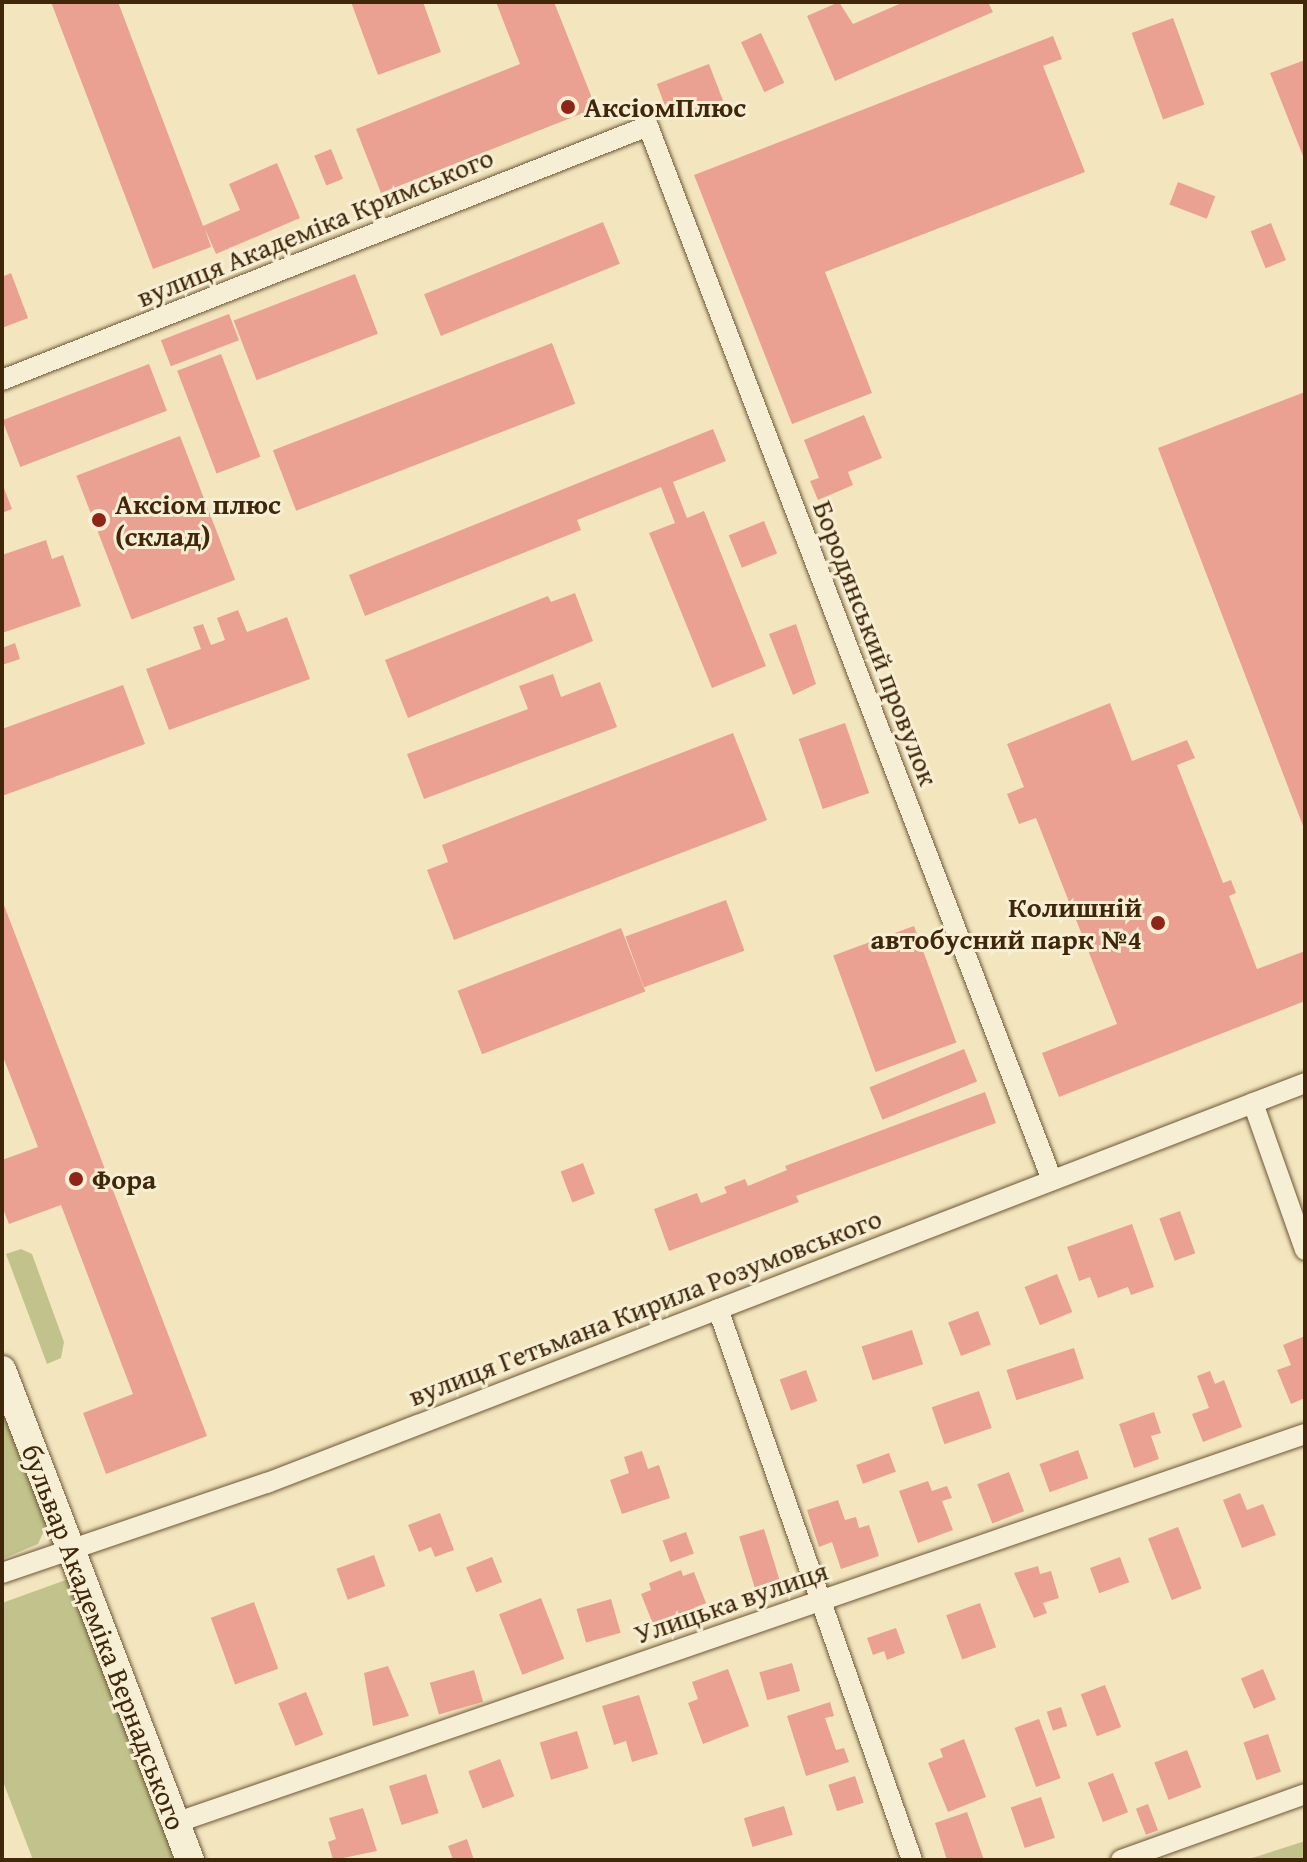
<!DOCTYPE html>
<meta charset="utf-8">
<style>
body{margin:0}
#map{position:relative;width:1307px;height:1862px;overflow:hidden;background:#f3e6be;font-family:"Gentium Book Plus",serif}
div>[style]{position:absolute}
.green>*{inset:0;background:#c2c38c}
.building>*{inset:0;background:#eaa191;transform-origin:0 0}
.roads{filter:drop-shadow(0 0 2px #6d5736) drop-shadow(0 0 2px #6d5736)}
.street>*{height:20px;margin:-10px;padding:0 10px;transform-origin:10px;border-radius:10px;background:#f7efd5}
.secondary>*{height:28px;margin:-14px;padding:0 14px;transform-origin:14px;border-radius:14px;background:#f7efd5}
.dots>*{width:22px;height:22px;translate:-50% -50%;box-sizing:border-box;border:4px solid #f7efd5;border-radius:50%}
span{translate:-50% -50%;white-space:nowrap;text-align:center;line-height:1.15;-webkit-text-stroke:6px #f7efd5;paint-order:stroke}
.poi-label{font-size:28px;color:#402709;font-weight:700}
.left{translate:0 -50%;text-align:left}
.right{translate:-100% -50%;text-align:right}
.street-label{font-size:28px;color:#402709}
.frame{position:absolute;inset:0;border:4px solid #402709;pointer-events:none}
</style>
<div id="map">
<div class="green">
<i style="clip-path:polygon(21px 1249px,32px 1254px,64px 1342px,61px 1358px,47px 1364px,6px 1254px)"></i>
<i style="clip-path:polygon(2px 1405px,47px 1524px,38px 1544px,2px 1559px)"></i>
<i style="clip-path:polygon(74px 1577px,187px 1860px,33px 1860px,2px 1779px,2px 1603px)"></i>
<i style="clip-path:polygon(1305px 1841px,1305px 1860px,1246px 1860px)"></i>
</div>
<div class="building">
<i style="clip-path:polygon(51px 2px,118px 2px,203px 226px,240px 210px,229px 184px,277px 163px,300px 218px,216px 254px,205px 229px,211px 247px,153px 269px)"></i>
<i style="clip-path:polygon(351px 2px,423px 2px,441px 52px,378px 75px)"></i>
<i style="clip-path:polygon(496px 2px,554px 2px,596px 108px,381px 193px,356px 129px,520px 64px)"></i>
<i style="clip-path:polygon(839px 2px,853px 24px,904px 2px,988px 2px,993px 12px,835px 81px,807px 16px)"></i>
<i style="left:1173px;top:18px;width:92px;height:44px;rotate:70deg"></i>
<i style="left:761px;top:33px;width:55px;height:22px;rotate:65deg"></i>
<i style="clip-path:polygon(1053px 36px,1062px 59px,1043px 66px,1085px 172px,825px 272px,872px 393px,792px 424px,694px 175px)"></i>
<i style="clip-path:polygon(1305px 60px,1305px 161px,1270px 73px)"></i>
<i style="left:709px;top:64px;width:39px;height:56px;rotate:69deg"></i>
<i style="left:331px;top:149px;width:32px;height:18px;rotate:68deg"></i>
<i style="left:1178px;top:182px;width:40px;height:24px;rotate:21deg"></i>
<i style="left:603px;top:222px;width:45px;height:193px;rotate:68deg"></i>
<i style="left:1271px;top:223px;width:40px;height:22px;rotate:68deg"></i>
<i style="clip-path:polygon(11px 273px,28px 318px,2px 328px,2px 277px)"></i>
<i style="left:355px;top:274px;width:64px;height:130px;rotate:69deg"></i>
<i style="left:229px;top:314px;width:28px;height:73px;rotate:69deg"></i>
<i style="left:552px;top:343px;width:65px;height:299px;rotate:69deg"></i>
<i style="left:221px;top:354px;width:110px;height:47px;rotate:69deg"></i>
<i style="left:149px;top:364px;width:50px;height:157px;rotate:69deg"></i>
<i style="clip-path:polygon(1305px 392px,1305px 831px,1158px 448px)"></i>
<i style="clip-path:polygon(864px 415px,882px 458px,848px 472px,853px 485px,818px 500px,810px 481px,819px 478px,804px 440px)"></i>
<i style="clip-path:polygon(713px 429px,726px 461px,673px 482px,687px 518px,704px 511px,766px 666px,712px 688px,649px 533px,675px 523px,661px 487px,577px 520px,581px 530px,365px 616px,349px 575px)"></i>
<i style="left:180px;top:436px;width:154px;height:111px;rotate:69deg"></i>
<i style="clip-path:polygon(2px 483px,12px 509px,2px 513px)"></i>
<i style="left:764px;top:521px;width:35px;height:38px;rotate:68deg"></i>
<i style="clip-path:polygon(46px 540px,52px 559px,63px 555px,81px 606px,2px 633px,2px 555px)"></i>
<i style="clip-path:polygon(575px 593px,593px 641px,408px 718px,385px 660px,548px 596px,551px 602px)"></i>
<i style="clip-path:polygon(238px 610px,247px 632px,287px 617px,310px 679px,169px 730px,146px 669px,201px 649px,193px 627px,203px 624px,211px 645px,225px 640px,217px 618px)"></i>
<i style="clip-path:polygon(796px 624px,816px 684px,793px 695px,769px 634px)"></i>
<i style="clip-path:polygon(15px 643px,20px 659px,2px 665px,2px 648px)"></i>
<i style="clip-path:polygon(553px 674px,561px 697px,600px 682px,617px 727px,424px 799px,407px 754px,528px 709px,519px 686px)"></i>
<i style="clip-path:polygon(123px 685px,145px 744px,2px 796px,2px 729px)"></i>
<i style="clip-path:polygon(1110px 703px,1132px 761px,1187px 740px,1195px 758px,1177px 765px,1223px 883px,1231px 880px,1236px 893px,1229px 896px,1257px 969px,1305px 951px,1305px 1001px,1059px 1097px,1042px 1053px,1117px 1024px,1036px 818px,1019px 824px,1007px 794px,1024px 787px,1007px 744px)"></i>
<i style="left:845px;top:723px;width:74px;height:49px;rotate:71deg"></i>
<i style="clip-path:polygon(733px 733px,767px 820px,454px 940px,427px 870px,448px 862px,442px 845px)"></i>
<i style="clip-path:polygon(2px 900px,207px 1436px,106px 1474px,83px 1413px,133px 1394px,61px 1205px,9px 1224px,2px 1206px,2px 1160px,38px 1147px,2px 1054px)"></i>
<i style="left:726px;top:900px;width:54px;height:107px;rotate:70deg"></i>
<i style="left:914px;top:926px;width:124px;height:86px;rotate:70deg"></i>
<i style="left:621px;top:928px;width:68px;height:175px;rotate:69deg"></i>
<i style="left:964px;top:1049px;width:35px;height:102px;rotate:68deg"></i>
<i style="clip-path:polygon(985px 1092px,996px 1123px,796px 1196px,799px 1202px,669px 1251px,654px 1209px,697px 1193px,701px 1203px,727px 1193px,724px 1187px,745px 1179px,748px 1186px,787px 1170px,785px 1166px)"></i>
<i style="left:583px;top:1163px;width:33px;height:24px;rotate:69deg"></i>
<i style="left:1180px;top:1211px;width:45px;height:22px;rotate:70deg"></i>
<i style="clip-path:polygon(1132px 1224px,1154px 1287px,1131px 1295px,1128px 1287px,1098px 1298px,1090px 1277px,1079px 1281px,1067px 1247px)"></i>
<i style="left:1057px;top:1274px;width:41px;height:35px;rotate:68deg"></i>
<i style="left:978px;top:1311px;width:36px;height:32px;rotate:69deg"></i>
<i style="left:912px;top:1330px;width:36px;height:53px;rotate:72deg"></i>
<i style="clip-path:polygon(1305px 1336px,1305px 1398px,1291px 1404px,1277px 1370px,1291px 1365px,1283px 1345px)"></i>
<i style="left:1074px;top:1348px;width:32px;height:71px;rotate:72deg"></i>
<i style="left:806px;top:1370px;width:33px;height:28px;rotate:70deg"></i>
<i style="clip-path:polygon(1210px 1371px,1215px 1384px,1224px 1380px,1242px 1427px,1203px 1442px,1192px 1414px,1209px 1408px,1197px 1376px)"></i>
<i style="left:979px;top:1391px;width:39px;height:50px;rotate:71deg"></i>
<i style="clip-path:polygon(1154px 1412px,1161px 1433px,1151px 1436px,1159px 1459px,1134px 1468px,1119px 1424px)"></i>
<i style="left:1078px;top:1450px;width:30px;height:41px;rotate:70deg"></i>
<i style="clip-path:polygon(642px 1451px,648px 1469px,659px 1465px,670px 1498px,622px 1514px,610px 1480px,629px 1473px,624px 1457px)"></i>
<i style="left:889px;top:1453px;width:20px;height:35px;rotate:70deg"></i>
<i style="left:1009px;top:1472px;width:42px;height:34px;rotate:69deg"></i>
<i style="clip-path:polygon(928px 1481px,932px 1491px,947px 1486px,952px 1498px,942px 1501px,953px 1530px,918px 1543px,899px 1491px)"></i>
<i style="clip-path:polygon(1240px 1493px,1247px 1510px,1263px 1504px,1276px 1535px,1242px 1548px,1223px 1500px)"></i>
<i style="clip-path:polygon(838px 1500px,845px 1520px,856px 1517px,859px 1528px,869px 1525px,879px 1556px,841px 1569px,832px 1542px,819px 1547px,807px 1510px)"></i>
<i style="clip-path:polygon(440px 1513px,454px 1550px,435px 1557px,431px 1547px,419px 1552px,408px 1525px)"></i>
<i style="left:1178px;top:1527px;width:66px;height:32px;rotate:69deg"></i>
<i style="left:764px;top:1529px;width:53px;height:26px;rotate:73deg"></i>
<i style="left:686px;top:1532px;width:23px;height:25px;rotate:70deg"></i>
<i style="left:374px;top:1555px;width:33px;height:40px;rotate:70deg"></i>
<i style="left:492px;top:1557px;width:27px;height:28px;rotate:68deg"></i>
<i style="left:1120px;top:1557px;width:27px;height:32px;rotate:70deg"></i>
<i style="clip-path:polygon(1038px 1566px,1040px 1574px,1051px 1571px,1059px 1598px,1043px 1603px,1047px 1613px,1034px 1618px,1014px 1573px)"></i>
<i style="clip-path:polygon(681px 1570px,683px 1576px,694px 1572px,706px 1603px,694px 1608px,697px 1616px,677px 1624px,673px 1616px,653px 1624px,641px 1594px,651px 1590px,649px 1583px)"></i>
<i style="left:541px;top:1598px;width:65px;height:45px;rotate:69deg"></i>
<i style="left:611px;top:1599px;width:35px;height:36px;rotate:74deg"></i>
<i style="left:254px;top:1602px;width:71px;height:46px;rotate:70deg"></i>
<i style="left:980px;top:1603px;width:47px;height:36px;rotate:70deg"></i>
<i style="clip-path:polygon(896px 1628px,905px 1653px,887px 1660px,884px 1651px,873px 1655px,867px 1638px)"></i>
<i style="left:792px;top:1663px;width:29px;height:34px;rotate:74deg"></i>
<i style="clip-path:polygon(388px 1666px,409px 1716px,373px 1726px,364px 1673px)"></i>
<i style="clip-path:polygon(728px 1669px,749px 1726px,703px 1744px,688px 1703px,698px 1699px,692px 1682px)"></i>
<i style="left:1263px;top:1669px;width:33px;height:24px;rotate:67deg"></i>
<i style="left:474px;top:1670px;width:33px;height:46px;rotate:74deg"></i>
<i style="left:1105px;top:1685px;width:45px;height:26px;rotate:69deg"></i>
<i style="left:306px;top:1692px;width:46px;height:30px;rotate:68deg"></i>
<i style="clip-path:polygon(639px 1695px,658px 1754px,632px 1762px,626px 1741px,614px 1745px,602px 1706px)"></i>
<i style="clip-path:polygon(830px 1702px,834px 1716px,825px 1718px,836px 1750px,844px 1748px,849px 1762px,806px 1776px,787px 1716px)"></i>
<i style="left:1061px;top:1707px;width:20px;height:15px;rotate:72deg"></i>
<i style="left:1039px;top:1719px;width:63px;height:26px;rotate:70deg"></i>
<i style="left:577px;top:1731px;width:39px;height:39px;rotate:73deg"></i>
<i style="left:1268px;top:1734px;width:40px;height:26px;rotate:71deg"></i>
<i style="clip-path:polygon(964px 1739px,986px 1797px,948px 1812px,928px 1763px,943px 1757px,940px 1749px)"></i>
<i style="left:1187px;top:1750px;width:40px;height:35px;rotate:69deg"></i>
<i style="left:500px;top:1759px;width:40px;height:34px;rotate:69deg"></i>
<i style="left:1113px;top:1773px;width:42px;height:27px;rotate:69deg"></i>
<i style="left:426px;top:1774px;width:41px;height:39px;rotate:72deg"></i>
<i style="left:855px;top:1776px;width:28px;height:28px;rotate:72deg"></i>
<i style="left:1041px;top:1797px;width:43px;height:32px;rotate:71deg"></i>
<i style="left:1148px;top:1804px;width:28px;height:13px;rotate:69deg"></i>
<i style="left:784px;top:1806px;width:30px;height:42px;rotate:73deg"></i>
<i style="clip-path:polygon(363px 1808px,377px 1851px,333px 1860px,328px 1842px,336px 1839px,329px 1818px)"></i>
<i style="clip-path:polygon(967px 1812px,984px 1860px,947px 1860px,935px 1823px)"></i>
<i style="clip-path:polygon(467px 1839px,474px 1860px,453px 1860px,448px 1846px)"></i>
</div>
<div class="roads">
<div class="street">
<i style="left:2px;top:380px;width:694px;rotate:-21.46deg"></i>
<i style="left:648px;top:126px;width:1129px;rotate:69.03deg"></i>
<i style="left:1253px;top:1103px;width:156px;rotate:70.5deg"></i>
<i style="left:718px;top:1309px;width:584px;rotate:70.6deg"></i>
<i style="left:2px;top:1573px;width:280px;rotate:-18.8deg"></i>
<i style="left:267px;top:1483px;width:1112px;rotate:-21.07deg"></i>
<i style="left:175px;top:1823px;width:1195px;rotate:-19deg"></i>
<i style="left:1121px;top:1860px;width:195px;rotate:-19.7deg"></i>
</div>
<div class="secondary">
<i style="left:2px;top:1370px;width:525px;rotate:69.01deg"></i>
</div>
</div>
<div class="dots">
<i style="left:568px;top:107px;background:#8f2418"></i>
<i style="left:99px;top:520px;background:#8f2418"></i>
<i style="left:1158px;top:923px;background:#8f2418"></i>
<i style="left:76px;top:1179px;background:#8f2418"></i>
</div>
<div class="poi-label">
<span class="left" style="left:584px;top:107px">АксіомПлюс</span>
<span class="left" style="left:115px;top:520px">Аксіом плюс<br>(склад)</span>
<span class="right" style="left:1142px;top:923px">Колишній<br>автобусний парк №4</span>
<span class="left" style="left:92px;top:1179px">Фора</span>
</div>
<div class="street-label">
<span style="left:315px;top:227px;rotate:-22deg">вулиця Академіка Кримського</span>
<span style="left:876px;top:643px;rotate:69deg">Бородянський провулок</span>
<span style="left:645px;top:1307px;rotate:-21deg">вулиця Гетьмана Кирила Розумовського</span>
<span style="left:731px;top:1602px;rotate:-19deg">Улицька вулиця</span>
<span style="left:104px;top:1637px;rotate:69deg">бульвар Академіка Вернадського</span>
</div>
<div class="frame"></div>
</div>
